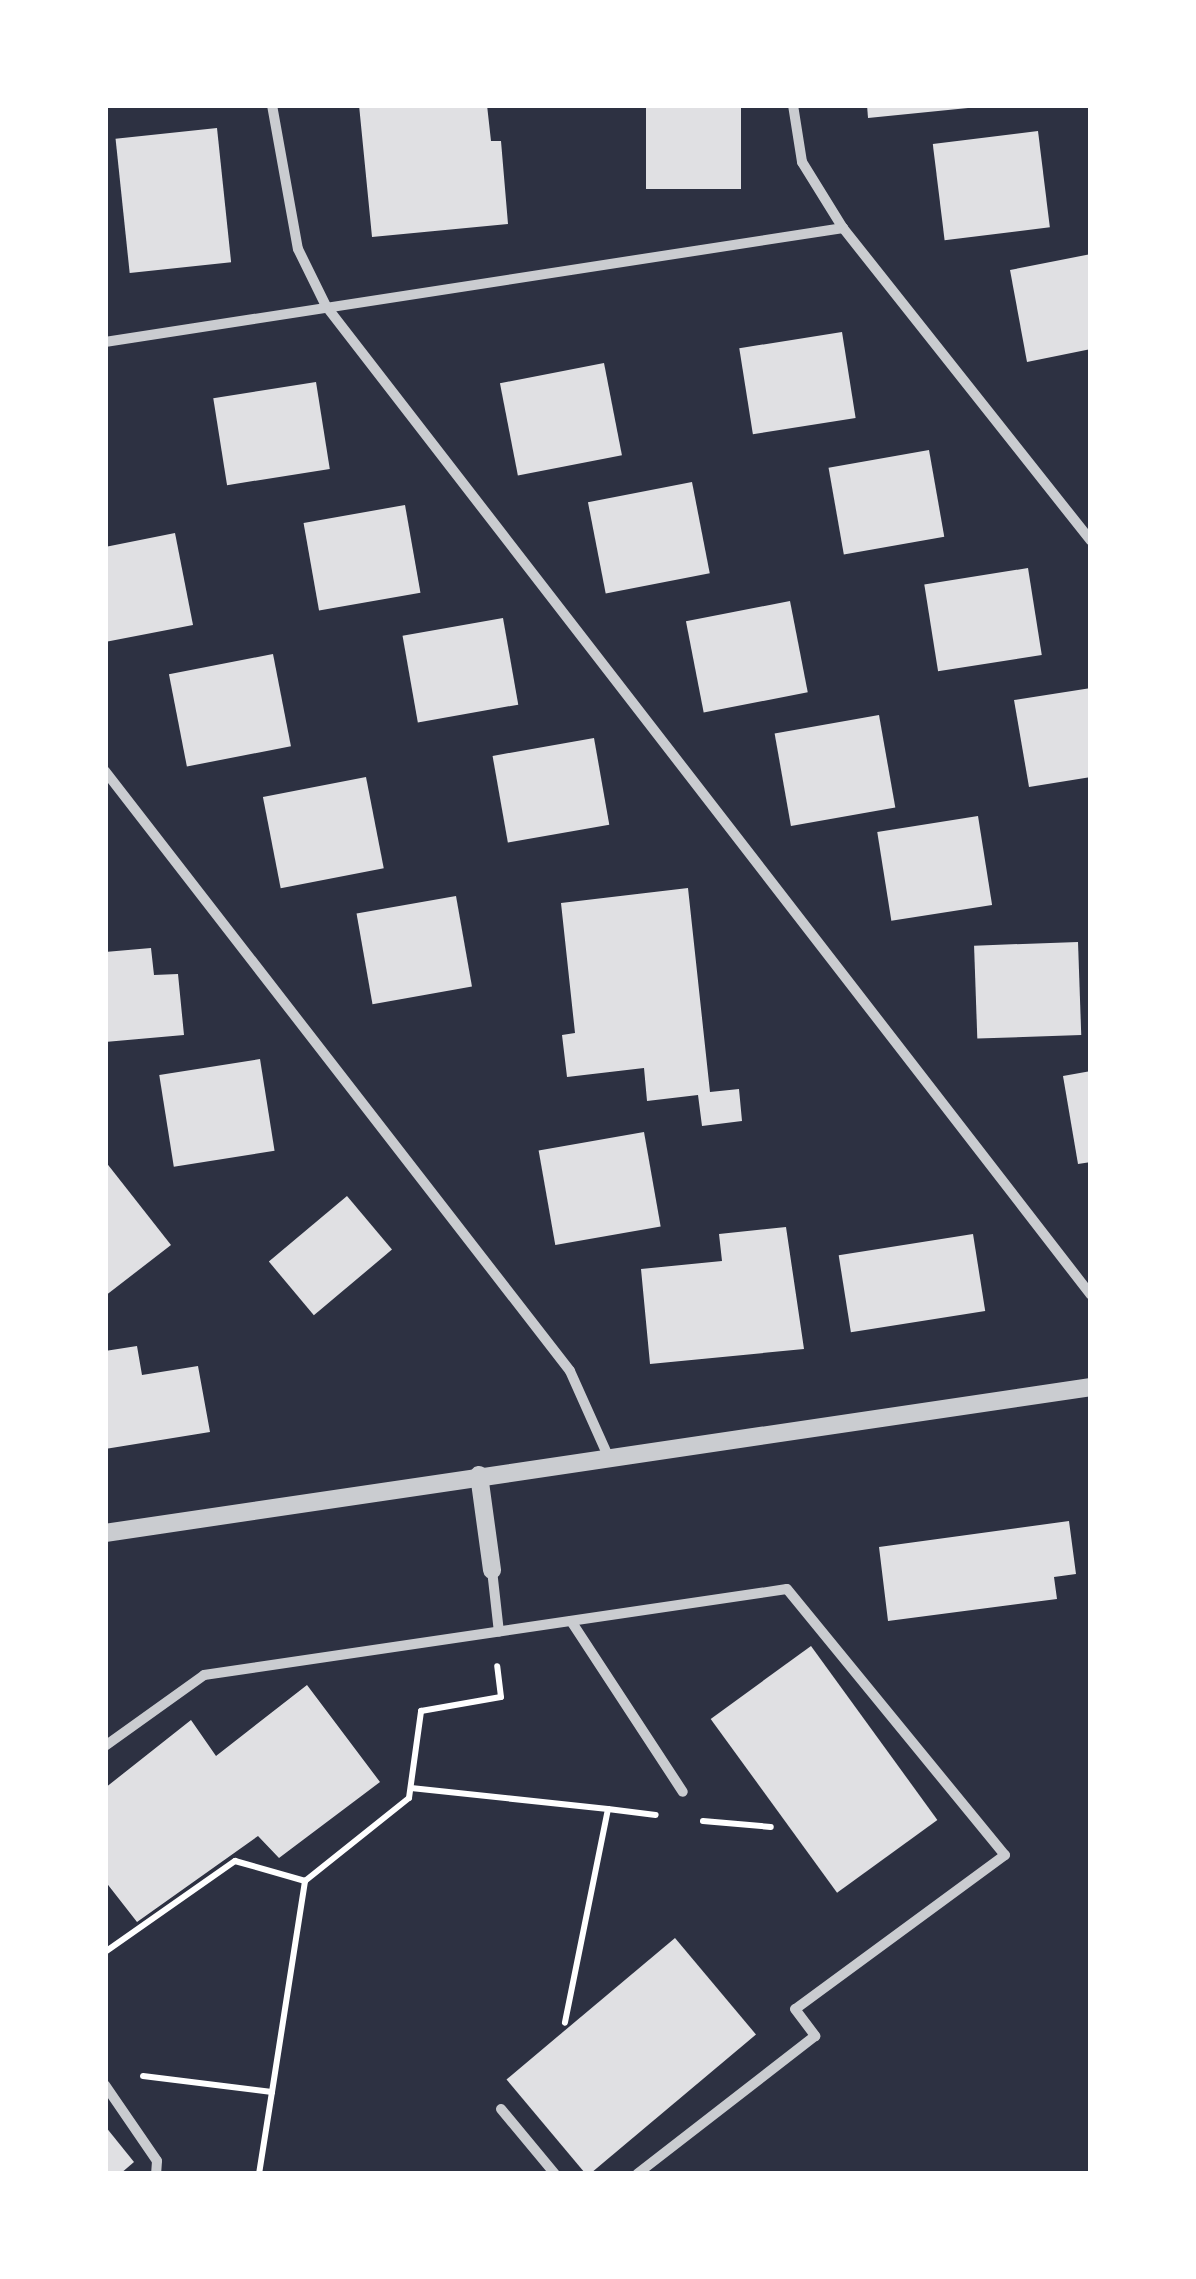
<!DOCTYPE html>
<style>
body{margin:0}
#map{position:relative;width:1196px;height:2279px;overflow:hidden;background:#2d3142;font-family:Signika,sans-serif}
div>[style]{position:absolute}
.building>*{inset:0;background:#e0e0e3;transform-origin:0 0}
.path>*{height:6px;margin:-3px;padding:0 3px;transform-origin:3px;border-radius:3px;background:#fff}
.minor>*{height:10px;margin:-5px;padding:0 5px;transform-origin:5px;border-radius:5px;background:#caccd0}
.tertiary>*{height:18px;margin:-9px;padding:0 9px;transform-origin:9px;border-radius:9px;background:#caccd0}
span{translate:-50% -50%;white-space:nowrap;text-align:center;line-height:1.15;-webkit-text-stroke:10px #fff;paint-order:stroke}
.frame{position:absolute;inset:0;border:108px solid #fff;pointer-events:none}
</style>
<div id="map">
<div class="building">
<i style="clip-path:polygon(359px 105px,487px 105px,491px 141px,501px 141px,508px 224px,372px 237px)"></i>
<i style="left:646px;top:105px;width:95px;height:84px"></i>
<i style="clip-path:polygon(867px 105px,968px 105px,968px 108px,868px 118px)"></i>
<i style="left:217px;top:128px;width:135px;height:102px;rotate:84deg"></i>
<i style="left:1038px;top:131px;width:97px;height:106px;rotate:83deg"></i>
<i style="clip-path:polygon(1091px 254px,1091px 349px,1027px 362px,1010px 270px)"></i>
<i style="left:842px;top:332px;width:87px;height:104px;rotate:81deg"></i>
<i style="left:604px;top:363px;width:94px;height:106px;rotate:79deg"></i>
<i style="left:316px;top:382px;width:88px;height:104px;rotate:81deg"></i>
<i style="left:929px;top:450px;width:88px;height:102px;rotate:80deg"></i>
<i style="left:692px;top:482px;width:93px;height:106px;rotate:79deg"></i>
<i style="left:405px;top:505px;width:89px;height:103px;rotate:80deg"></i>
<i style="clip-path:polygon(175px 533px,193px 625px,105px 642px,105px 547px)"></i>
<i style="left:1028px;top:568px;width:88px;height:105px;rotate:81deg"></i>
<i style="left:790px;top:601px;width:93px;height:106px;rotate:79deg"></i>
<i style="left:503px;top:618px;width:88px;height:102px;rotate:80deg"></i>
<i style="left:273px;top:654px;width:94px;height:106px;rotate:79deg"></i>
<i style="clip-path:polygon(1091px 688px,1091px 777px,1029px 787px,1014px 700px)"></i>
<i style="left:879px;top:715px;width:94px;height:106px;rotate:80deg"></i>
<i style="left:594px;top:738px;width:88px;height:103px;rotate:80deg"></i>
<i style="left:366px;top:777px;width:93px;height:105px;rotate:79deg"></i>
<i style="left:978px;top:816px;width:90px;height:102px;rotate:81deg"></i>
<i style="clip-path:polygon(688px 888px,710px 1092px,739px 1089px,742px 1121px,702px 1126px,698px 1095px,647px 1101px,644px 1068px,567px 1077px,562px 1035px,575px 1033px,561px 903px)"></i>
<i style="left:456px;top:896px;width:92px;height:101px;rotate:80deg"></i>
<i style="left:1078px;top:942px;width:93px;height:104px;rotate:88deg"></i>
<i style="clip-path:polygon(151px 948px,154px 975px,178px 974px,184px 1035px,105px 1042px,105px 952px)"></i>
<i style="left:260px;top:1059px;width:93px;height:102px;rotate:81deg"></i>
<i style="clip-path:polygon(1091px 1071px,1091px 1162px,1078px 1164px,1063px 1076px)"></i>
<i style="left:644px;top:1132px;width:96px;height:107px;rotate:80deg"></i>
<i style="clip-path:polygon(105px 1161px,171px 1245px,105px 1296px)"></i>
<i style="left:347px;top:1196px;width:70px;height:102px;rotate:50deg"></i>
<i style="clip-path:polygon(786px 1227px,804px 1349px,650px 1364px,641px 1269px,722px 1261px,719px 1234px)"></i>
<i style="left:973px;top:1234px;width:78px;height:136px;rotate:81deg"></i>
<i style="clip-path:polygon(137px 1346px,142px 1375px,198px 1366px,210px 1432px,105px 1449px,105px 1351px)"></i>
<i style="clip-path:polygon(1069px 1521px,1076px 1574px,1054px 1577px,1057px 1599px,888px 1621px,879px 1547px)"></i>
<i style="left:811px;top:1646px;width:215px;height:124px;rotate:54deg"></i>
<i style="clip-path:polygon(307px 1685px,380px 1782px,279px 1858px,258px 1836px,137px 1922px,105px 1881px,105px 1788px,191px 1720px,216px 1756px)"></i>
<i style="left:675px;top:1938px;width:126px;height:220px;rotate:50deg"></i>
<i style="clip-path:polygon(105px 2126px,134px 2162px,120px 2174px,105px 2174px)"></i>
</div>
<div class="path">
<i style="left:411px;top:1788px;width:198px;rotate:6.1deg"></i>
<i style="left:608px;top:1809px;width:218px;rotate:101.4deg"></i>
<i style="left:608px;top:1809px;width:48px;rotate:7.1deg"></i>
<i style="left:703px;top:1821px;width:68px;rotate:5deg"></i>
<i style="left:105px;top:1952px;width:159px;rotate:-35deg"></i>
<i style="left:235px;top:1861px;width:73px;rotate:15.9deg"></i>
<i style="left:305px;top:1881px;width:133px;rotate:-38.6deg"></i>
<i style="left:409px;top:1798px;width:88px;rotate:-82.1deg"></i>
<i style="left:421px;top:1711px;width:81px;rotate:-9.9deg"></i>
<i style="left:501px;top:1697px;width:31px;rotate:-97deg"></i>
<i style="left:143px;top:2076px;width:130px;rotate:7.1deg"></i>
<i style="left:272px;top:2092px;width:214px;rotate:-81.1deg"></i>
<i style="left:259px;top:2174px;width:83px;rotate:-81deg"></i>
</div>
<div class="minor">
<i style="left:272px;top:105px;width:146px;rotate:79.8deg"></i>
<i style="left:298px;top:249px;width:64px;rotate:63.8deg"></i>
<i style="left:326px;top:306px;width:1250px;rotate:52.28deg"></i>
<i style="left:793px;top:105px;width:58px;rotate:81deg"></i>
<i style="left:802px;top:162px;width:78px;rotate:58.2deg"></i>
<i style="left:843px;top:228px;width:399px;rotate:51.6deg"></i>
<i style="left:105px;top:342px;width:747px;rotate:-8.78deg"></i>
<i style="left:105px;top:771px;width:759px;rotate:52.22deg"></i>
<i style="left:570px;top:1371px;width:93px;rotate:65.9deg"></i>
<i style="left:492px;top:1570px;width:62px;rotate:83.6deg"></i>
<i style="left:571px;top:1621px;width:204px;rotate:56.8deg"></i>
<i style="left:105px;top:1746px;width:122px;rotate:-35.6deg"></i>
<i style="left:204px;top:1675px;width:589px;rotate:-8.39deg"></i>
<i style="left:787px;top:1589px;width:344px;rotate:50.7deg"></i>
<i style="left:1005px;top:1855px;width:260px;rotate:143.7deg"></i>
<i style="left:795px;top:2009px;width:34px;rotate:53deg"></i>
<i style="left:815px;top:2036px;width:225px;rotate:142.2deg"></i>
<i style="left:105px;top:2085px;width:92px;rotate:55.6deg"></i>
<i style="left:157px;top:2161px;width:13px;rotate:94deg"></i>
<i style="left:501px;top:2109px;width:85px;rotate:50.3deg"></i>
</div>
<div class="tertiary">
<i style="left:479px;top:1475px;width:96px;rotate:82.2deg"></i>
<i style="left:105px;top:1533px;width:997px;rotate:-8.42deg"></i>
</div>
<div class="frame"></div>
</div>
